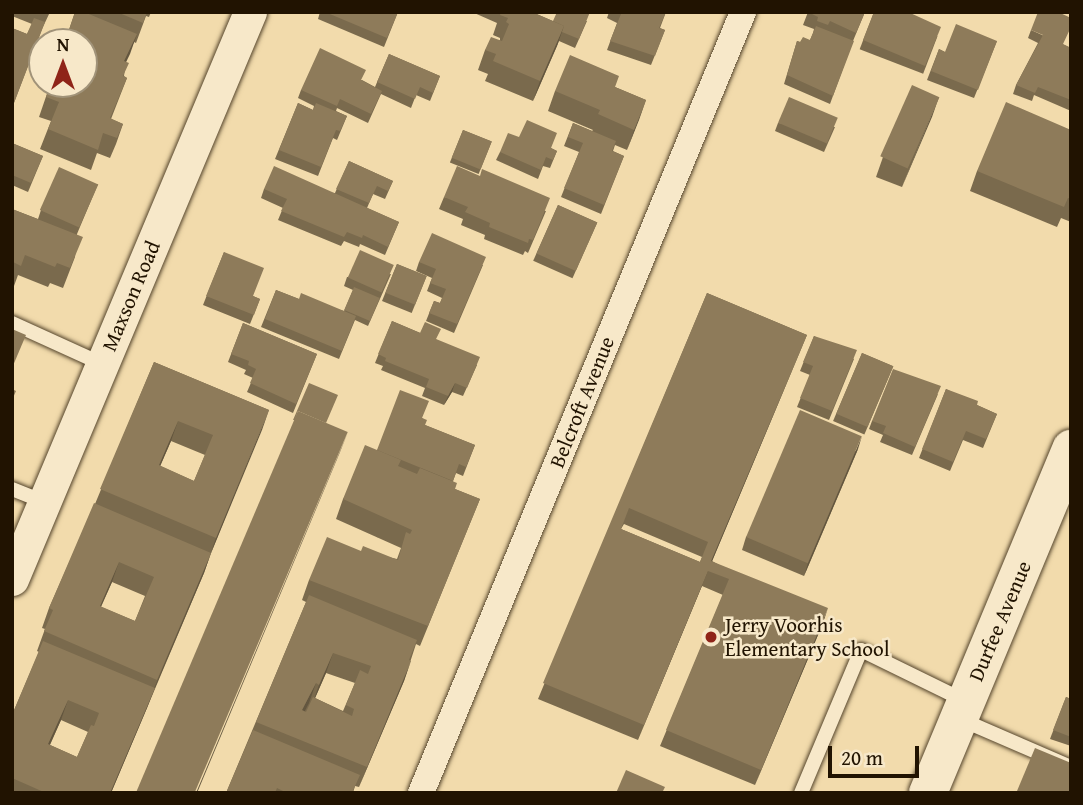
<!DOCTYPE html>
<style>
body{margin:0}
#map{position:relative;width:1083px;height:805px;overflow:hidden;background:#f2dbac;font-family:"Gentium Book Plus",serif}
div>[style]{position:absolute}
.roads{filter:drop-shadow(0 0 2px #55452c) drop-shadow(0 0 2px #55452c)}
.service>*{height:14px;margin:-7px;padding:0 7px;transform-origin:7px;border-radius:7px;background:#f7e8c9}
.minor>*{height:26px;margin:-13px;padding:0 13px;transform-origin:13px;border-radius:13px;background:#f7e8c9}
.tertiary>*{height:33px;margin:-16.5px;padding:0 16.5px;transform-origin:16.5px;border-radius:16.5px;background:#f7e8c9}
.secondary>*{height:38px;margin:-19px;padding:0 19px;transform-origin:19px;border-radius:19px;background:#f7e8c9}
.wall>*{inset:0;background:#7a6a4d;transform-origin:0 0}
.shaded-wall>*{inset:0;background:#63563f}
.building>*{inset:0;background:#8e7b5a;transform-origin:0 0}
.dots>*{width:19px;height:19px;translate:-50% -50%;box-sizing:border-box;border:4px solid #f7e8c9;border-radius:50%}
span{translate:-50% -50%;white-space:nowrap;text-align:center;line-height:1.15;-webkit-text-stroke:5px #f7e8c9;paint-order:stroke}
.street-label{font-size:21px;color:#211301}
.poi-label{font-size:21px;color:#211301}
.left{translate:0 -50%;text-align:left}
.frame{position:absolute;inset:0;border:14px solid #211301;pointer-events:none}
.north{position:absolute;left:28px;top:28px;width:70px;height:70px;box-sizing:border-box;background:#f7e8c9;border:2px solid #a19379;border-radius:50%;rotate:0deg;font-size:19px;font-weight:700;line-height:28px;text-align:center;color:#211301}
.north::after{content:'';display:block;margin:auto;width:24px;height:32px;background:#8f2418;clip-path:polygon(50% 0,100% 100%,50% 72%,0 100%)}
.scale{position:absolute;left:828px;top:746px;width:91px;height:32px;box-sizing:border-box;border:4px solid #211301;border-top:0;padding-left:9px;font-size:21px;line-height:24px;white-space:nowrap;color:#211301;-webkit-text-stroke:5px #f7e8c9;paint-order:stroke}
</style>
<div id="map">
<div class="roads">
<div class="service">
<i style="left:12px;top:323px;width:99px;rotate:24.5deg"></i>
<i style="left:12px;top:489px;width:35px;rotate:22deg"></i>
<i style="left:960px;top:719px;width:121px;rotate:23.4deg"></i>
<i style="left:801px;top:793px;width:155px;rotate:-67.2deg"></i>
<i style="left:861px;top:650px;width:116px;rotate:26.1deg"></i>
</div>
<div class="minor">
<i style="left:421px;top:793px;width:845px;rotate:-67.59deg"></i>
</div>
<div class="tertiary">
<i style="left:12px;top:579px;width:615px;rotate:-67.23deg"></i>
</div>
<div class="secondary">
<i style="left:928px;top:793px;width:373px;rotate:-67.4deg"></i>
</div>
</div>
<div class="wall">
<i style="clip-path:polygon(12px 12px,50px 12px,42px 29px,12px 108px,12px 28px,27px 34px,32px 24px,12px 16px)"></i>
<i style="clip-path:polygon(75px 12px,151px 12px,149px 17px,146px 16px,136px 43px,134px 42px,126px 61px,124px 76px,127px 78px,111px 119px,123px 124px,116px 144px,110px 158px,97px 153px,91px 170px,40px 149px,51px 121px,39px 117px)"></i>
<i style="clip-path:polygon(320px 12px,398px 12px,384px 47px,318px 19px)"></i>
<i style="clip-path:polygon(472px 12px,532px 12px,553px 21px,587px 21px,575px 48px,559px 41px,533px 101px,485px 81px,488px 74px,478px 70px,485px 50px,500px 40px,500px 38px,493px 35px,497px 23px)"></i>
<i style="clip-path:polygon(609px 12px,666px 12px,660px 28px,665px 30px,651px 65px,607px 50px,617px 23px,607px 18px)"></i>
<i style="clip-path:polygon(808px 12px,865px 12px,853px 41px,830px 104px,784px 84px,797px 41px,800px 42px,810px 40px,813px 33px,814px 29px,803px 25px)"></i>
<i style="left:874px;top:12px;width:68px;height:40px;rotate:21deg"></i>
<i style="clip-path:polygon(1031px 30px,1071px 48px,1071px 111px,1034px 95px,1032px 101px,1013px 94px,1016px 85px,1038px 43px,1028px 38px)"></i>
<i style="clip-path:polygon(997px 41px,974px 98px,927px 80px,939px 49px,945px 52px)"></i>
<i style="clip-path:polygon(389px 54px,440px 76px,430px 101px,416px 95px,411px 108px,381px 94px,368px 123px,337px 108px,336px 111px,347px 116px,337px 140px,333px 138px,318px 176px,275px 159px,298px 103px,313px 110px,314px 106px,298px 98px,301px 90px,362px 80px,375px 87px)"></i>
<i style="clip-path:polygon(615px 87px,646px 100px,627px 150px,615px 145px,613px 151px,624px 156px,601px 214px,561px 197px,579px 152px,564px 146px,573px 123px,592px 131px,593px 130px,548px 111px,555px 91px)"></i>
<i style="clip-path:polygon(939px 97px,902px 187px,876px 177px,883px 157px)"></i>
<i style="clip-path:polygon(778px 123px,835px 127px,824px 152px,775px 131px)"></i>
<i style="left:463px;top:130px;width:31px;height:35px;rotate:22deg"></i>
<i style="clip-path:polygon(1071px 130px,1071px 222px,1061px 218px,1057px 227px,970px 191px,977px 171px)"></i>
<i style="clip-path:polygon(12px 143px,43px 156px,28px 192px,12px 185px)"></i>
<i style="clip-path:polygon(551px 148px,557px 151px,550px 168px,543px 166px,538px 179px,496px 160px,500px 152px)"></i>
<i style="clip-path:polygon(349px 161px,393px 181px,385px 199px,373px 194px,367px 208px,399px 222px,385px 255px,360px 244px,359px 247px,344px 241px,341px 246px,278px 220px,283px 208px,261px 198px,264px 189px,335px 193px)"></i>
<i style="clip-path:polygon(98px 184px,77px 234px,75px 257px,63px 288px,50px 283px,48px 287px,18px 275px,14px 286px,12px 285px,12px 209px,38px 219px,41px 210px)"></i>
<i style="clip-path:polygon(444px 197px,546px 211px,528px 253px,525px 251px,523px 255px,484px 239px,485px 235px,461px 225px,463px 219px,439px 209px)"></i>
<i style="left:558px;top:205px;width:43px;height:61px;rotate:24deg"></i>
<i style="clip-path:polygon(224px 252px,253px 296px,260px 299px,250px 324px,203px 305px)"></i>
<i style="clip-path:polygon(419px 262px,483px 265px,454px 333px,426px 321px,434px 301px,440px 303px,442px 298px,427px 291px,432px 278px,416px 271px)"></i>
<i style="left:397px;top:264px;width:32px;height:40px;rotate:22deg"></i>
<i style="clip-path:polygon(391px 274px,368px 326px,355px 320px,339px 359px,261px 327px,276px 290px,299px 299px,344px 311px,353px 290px,344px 286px,347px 277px)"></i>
<i style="clip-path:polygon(evenodd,707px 293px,807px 335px,712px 561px,823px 623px,755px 785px,660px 746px,723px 595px,702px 586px,638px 740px,538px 699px,707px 293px,624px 524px,702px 557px,700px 562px,621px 529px,624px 524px)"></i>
<i style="clip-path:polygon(392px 321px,437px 340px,477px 365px,463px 396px,452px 392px,444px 405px,422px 396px,425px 388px,381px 370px,383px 366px,375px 363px)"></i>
<i style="clip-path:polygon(243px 323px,317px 354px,293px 413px,247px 392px,253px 378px,244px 374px,246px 370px,228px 362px)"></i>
<i style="clip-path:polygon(814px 336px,854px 359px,829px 420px,797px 407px,810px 375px,800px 371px)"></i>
<i style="left:862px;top:353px;width:34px;height:74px;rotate:23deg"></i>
<i style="clip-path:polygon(evenodd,154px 362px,269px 410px,211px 553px,204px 573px,111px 793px,12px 793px,12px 715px,39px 652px,37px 651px,45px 629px,42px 628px,49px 608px,95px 504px,154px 362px,171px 441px,205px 455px,194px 481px,160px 466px,171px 441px,154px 362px,112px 582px,145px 596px,135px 621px,101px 607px,112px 582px,154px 362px,61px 720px,88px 732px,77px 757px,50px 745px,61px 720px)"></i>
<i style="clip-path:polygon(946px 389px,977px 405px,997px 414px,983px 448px,963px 440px,950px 471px,919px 458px)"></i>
<i style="clip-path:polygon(938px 394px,912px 455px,880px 442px,883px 435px,869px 429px,872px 421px)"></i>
<i style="clip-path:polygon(evenodd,423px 418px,425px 425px,475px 445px,463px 476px,456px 473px,453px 481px,455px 489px,480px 499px,420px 646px,416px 644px,404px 681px,359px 787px,355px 786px,353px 793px,226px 793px,306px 602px,302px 600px,309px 580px,361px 551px,397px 559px,401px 548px,336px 519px,343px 499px,377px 450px,423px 418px,326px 673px,355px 683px,343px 711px,315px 698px,326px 673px)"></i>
<i style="clip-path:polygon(858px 449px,804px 576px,742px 550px,746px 537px)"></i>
<i style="clip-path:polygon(1066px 697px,1071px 699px,1071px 746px,1050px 739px)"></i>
</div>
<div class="shaded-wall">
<i style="clip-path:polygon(564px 26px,557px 46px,533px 101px,540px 81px)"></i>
<i style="clip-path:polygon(137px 34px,130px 54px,117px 81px,124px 61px)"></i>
<i style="clip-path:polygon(939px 97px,932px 117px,902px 187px,910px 167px)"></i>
<i style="clip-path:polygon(646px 100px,639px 120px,627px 150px,634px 130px)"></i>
<i style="clip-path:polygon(807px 335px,708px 571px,638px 740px,711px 561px)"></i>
<i style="clip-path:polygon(455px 383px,452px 392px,444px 405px,448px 396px)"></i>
<i style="clip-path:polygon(269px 410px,262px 430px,209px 558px,216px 538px)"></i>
<i style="clip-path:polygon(178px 421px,171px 441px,152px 485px,159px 465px)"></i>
<i style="clip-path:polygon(348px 432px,340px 452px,197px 793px,196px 793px)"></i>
<i style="clip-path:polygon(862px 436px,858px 449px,804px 576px,808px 563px)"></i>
<i style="clip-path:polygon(211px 553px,204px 573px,154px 690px,147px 708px,111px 793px,110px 793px)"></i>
<i style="clip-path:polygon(119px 562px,112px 582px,92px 626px,100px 606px)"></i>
<i style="clip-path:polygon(828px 608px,823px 623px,755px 785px,761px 770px)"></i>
<i style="clip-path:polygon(333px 653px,326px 673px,312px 705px,319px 685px)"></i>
<i style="clip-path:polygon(411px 661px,404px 681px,359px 787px,367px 767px)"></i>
<i style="clip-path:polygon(316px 683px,309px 703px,295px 730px,302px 710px)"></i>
<i style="clip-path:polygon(68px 700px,61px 720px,41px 764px,48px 744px)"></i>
</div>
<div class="building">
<i style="clip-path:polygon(75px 12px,84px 12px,137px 34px,124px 61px,129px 63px,123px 76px,127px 78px,110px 118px,123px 124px,117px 138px,103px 133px,98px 150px,48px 129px,59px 102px,46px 97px,51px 84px,84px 84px,84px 42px,65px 42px)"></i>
<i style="clip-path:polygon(117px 12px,147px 12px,143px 23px)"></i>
<i style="clip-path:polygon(325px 12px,398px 12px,387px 38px)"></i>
<i style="clip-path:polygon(501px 12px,532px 12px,564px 26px,540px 81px,493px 61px,496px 54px,485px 50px,491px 37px,502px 41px,509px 24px,506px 22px,508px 18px,500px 15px)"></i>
<i style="clip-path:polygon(557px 12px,590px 12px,579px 39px,562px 32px,564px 26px,553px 21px)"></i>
<i style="clip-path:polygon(617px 12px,666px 12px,659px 28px,665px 30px,655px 56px,610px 41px,621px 14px)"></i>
<i style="clip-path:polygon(808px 12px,865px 12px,856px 33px,830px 21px,828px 25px,817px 21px,818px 17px)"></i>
<i style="clip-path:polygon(874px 12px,908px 12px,941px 27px,925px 66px,863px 40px)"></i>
<i style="clip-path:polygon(1038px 12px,1058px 12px,1071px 18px,1071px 27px,1063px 44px,1071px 48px,1071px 100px,1038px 87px,1035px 93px,1016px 85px,1043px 35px,1031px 30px)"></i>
<i style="clip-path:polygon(34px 18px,45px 22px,14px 103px,12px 102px,12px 28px,27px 34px)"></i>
<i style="clip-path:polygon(956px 24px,997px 41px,978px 90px,931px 71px,939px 49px,945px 52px)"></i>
<i style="clip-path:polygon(816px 26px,854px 41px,833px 96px,787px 75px,797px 41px,800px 42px,803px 37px,810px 40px)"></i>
<i style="clip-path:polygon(320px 48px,366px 70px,361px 80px,382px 91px,371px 114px,340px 99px,337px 106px,301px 90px)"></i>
<i style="clip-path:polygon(389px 54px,440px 76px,433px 93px,420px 87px,415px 99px,377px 82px)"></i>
<i style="clip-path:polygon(570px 55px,619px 76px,615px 87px,646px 100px,634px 130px,598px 114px,600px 110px,555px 91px)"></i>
<i style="left:912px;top:85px;width:30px;height:78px;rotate:24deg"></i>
<i style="left:789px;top:97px;width:53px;height:28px;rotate:23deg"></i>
<i style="clip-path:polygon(1006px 102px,1071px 130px,1071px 199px,1068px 198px,1064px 207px,977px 171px)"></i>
<i style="clip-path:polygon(298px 103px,313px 110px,316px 103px,347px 116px,340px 131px,336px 130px,321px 167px,279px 150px)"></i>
<i style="clip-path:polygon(527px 120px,557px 133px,551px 148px,557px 151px,553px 160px,546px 157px,541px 170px,500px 152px,508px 133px,519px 137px)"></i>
<i style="clip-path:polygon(573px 123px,616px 141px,612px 151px,624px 156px,604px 205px,564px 188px,583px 143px,568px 137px)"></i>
<i style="left:463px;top:130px;width:31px;height:30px;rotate:22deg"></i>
<i style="clip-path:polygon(12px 143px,43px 156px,31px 183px,12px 175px)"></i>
<i style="clip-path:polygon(349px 161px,393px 181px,388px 191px,377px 186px,369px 203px,336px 189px)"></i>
<i style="clip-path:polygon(274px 166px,399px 222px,388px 247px,363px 235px,362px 238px,347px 232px,344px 237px,281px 211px,287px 199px,264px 189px)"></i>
<i style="clip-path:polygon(457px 166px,480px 176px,482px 169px,550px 198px,533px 240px,529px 239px,528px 243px,489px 227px,490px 223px,465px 212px,468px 207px,444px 197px)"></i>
<i style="left:59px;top:167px;width:43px;height:47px;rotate:24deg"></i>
<i style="left:558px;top:205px;width:43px;height:53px;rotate:24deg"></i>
<i style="clip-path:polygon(12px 209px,83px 237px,70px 268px,57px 263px,55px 267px,25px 255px,21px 266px,13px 262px,12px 265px)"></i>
<i style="clip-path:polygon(432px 233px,486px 257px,457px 324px,429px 313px,434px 301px,440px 303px,446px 289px,430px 283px,436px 269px,419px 262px)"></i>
<i style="left:360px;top:250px;width:37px;height:30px;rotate:24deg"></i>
<i style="clip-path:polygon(224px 252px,264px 268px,253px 296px,260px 299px,254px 315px,206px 296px)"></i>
<i style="left:397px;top:264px;width:32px;height:31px;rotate:22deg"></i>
<i style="left:354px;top:287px;width:28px;height:25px;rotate:23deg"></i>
<i style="clip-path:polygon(276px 290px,299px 299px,301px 293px,356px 316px,342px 351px,265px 319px)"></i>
<i style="clip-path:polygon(evenodd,707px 293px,807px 335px,711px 561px,828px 608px,761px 770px,666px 730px,729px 579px,708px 571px,644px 725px,543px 683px,707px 293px,629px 508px,708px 542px,700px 562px,621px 529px,629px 508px)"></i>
<i style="clip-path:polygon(392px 321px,420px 333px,425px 322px,441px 329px,436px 339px,480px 357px,467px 388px,455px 383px,448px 396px,426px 387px,429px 379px,385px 361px,386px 358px,378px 354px)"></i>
<i style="clip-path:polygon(243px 323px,317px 354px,296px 404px,250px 383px,256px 369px,248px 365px,249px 361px,231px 354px)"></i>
<i style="clip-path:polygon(12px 329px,26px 335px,12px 368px)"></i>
<i style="clip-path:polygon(814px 336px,857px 350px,832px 411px,800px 398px,813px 366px,803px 362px)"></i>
<i style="left:862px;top:353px;width:34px;height:66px;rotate:23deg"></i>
<i style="clip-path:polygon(evenodd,154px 362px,269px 410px,216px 538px,100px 489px,154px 362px,178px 421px,213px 435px,194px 481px,159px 465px,178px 421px)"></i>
<i style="clip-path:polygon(893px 369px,941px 386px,915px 447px,883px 433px,886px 426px,872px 421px)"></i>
<i style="clip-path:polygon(309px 383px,338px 395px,326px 423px,298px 411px,295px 420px,293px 420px)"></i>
<i style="clip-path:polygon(12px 389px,16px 391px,12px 400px)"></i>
<i style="clip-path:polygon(946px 389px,978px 401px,977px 405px,997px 414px,986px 439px,966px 431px,953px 462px,922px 449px)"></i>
<i style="clip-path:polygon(400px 390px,429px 401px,422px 418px,427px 420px,425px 425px,475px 445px,466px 467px,459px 464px,453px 481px,377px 450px)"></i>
<i style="left:800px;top:410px;width:67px;height:138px;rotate:23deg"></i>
<i style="left:298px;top:411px;width:54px;height:414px;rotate:23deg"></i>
<i style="clip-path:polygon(365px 445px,401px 460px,398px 466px,417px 474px,420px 468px,457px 483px,455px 489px,480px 499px,428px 626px,309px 580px,327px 537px,361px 551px,363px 546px,398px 560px,406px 532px,410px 534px,412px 530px,343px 499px)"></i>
<i style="clip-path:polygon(evenodd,94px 503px,211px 553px,157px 680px,44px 631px,53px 610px,49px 608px,94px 503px,119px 562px,154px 577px,135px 621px,100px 606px,119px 562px)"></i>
<i style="clip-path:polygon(evenodd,309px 595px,417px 640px,409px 660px,411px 661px,367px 767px,256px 722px,309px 595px,333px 653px,371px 666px,368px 674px,360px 670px,346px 705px,354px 709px,352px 716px,313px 697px,306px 712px,302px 710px,316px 683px,319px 685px,333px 653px)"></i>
<i style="clip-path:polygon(evenodd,43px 641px,155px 688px,110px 793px,46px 793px,12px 778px,12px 715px,43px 641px,68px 700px,99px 713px,94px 726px,91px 725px,77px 757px,48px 744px,68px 700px)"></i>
<i style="clip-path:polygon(1066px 697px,1071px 699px,1071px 737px,1053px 730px)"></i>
<i style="clip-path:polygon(253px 730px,360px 775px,352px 793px,287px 793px,277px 788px,275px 793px,226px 793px)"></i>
<i style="clip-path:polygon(1035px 748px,1071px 763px,1071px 793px,1021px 793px,1017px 791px)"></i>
<i style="clip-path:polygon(626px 770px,665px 787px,662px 793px,616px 793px)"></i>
</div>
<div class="dots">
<i style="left:711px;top:637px;background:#8f2418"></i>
</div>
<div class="street-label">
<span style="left:131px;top:296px;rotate:-67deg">Maxson Road</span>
<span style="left:582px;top:402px;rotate:-68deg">Belcroft Avenue</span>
<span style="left:1000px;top:621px;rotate:-67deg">Durfee Avenue</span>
</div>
<div class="poi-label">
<span class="left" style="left:725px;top:637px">Jerry Voorhis<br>Elementary School</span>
</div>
<div class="frame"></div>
<div class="north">N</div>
<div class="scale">20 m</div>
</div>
